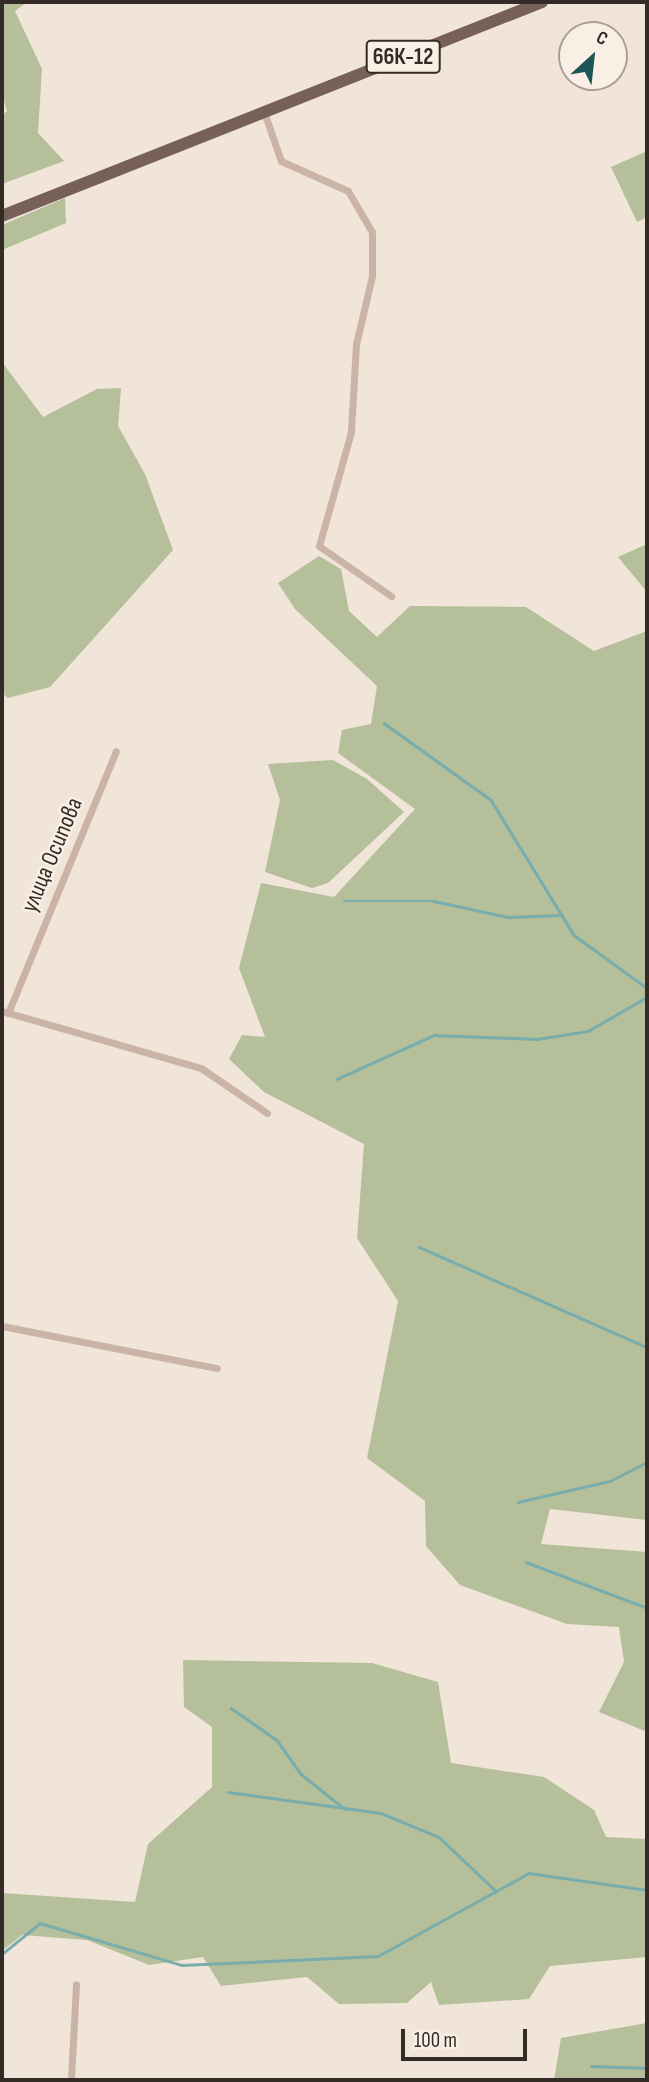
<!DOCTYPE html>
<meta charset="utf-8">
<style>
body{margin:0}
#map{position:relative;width:649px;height:2082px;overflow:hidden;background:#f1e4d9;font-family:"Sofia Sans Condensed",sans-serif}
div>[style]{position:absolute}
.green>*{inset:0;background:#b5bf99}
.stream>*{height:2.5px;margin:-1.25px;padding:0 1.25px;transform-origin:1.25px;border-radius:1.25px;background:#78adad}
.minor>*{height:7px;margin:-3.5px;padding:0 3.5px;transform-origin:3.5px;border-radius:3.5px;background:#c9b4a5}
.primary>*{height:12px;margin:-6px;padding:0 6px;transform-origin:6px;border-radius:6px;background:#766057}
span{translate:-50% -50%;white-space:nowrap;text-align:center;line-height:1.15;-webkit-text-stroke:5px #f9efe5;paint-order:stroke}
.shield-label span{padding:2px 5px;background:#f9efe5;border:2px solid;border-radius:5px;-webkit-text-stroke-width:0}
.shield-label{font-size:23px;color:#342a26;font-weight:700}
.street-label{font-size:24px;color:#342a26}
.frame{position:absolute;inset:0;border:4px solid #342a26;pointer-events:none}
.north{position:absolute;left:558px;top:21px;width:70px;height:70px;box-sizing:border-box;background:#f9efe5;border:2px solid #aaa099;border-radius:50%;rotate:27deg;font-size:19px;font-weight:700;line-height:28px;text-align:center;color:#342a26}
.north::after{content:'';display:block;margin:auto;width:24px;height:32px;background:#1d5455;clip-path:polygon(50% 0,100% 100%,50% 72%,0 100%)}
.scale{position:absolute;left:401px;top:2029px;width:126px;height:32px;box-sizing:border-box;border:4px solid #342a26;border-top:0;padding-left:9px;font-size:21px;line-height:24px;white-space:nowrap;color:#342a26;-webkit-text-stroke:5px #f9efe5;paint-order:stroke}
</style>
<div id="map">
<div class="green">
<i style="clip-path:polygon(2px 2px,27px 2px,15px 11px,42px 69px,38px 133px,64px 161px,2px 184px,2px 115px,7px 111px,2px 95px)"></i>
<i style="clip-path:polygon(647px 151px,647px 217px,637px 222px,611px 167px)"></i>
<i style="clip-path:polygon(65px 198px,66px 223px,2px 250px,2px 225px)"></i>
<i style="clip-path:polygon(2px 362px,43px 417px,97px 389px,121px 388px,118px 426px,145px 474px,173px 550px,50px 687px,8px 698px,2px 693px)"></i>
<i style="clip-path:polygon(647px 544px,647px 592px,618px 557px)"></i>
<i style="clip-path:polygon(319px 556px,341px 569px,349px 611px,377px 637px,410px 606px,526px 607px,594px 651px,647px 631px,647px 1520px,550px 1509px,541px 1544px,647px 1552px,647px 1732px,599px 1712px,624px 1662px,619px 1627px,567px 1624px,460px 1585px,426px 1546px,425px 1501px,367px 1458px,398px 1301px,357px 1238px,364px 1144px,264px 1092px,229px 1059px,242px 1035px,265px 1037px,239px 968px,261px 883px,334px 897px,415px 809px,338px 753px,342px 730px,371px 724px,377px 686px,295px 609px,278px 583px)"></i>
<i style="clip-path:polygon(333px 760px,367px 779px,404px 812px,328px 883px,312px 888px,265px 872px,280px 800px,268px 764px)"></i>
<i style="clip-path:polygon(183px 1660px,372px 1663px,438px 1682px,451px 1763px,544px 1777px,594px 1810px,606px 1837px,647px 1839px,647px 1957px,550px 1966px,529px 1999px,439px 2005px,431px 1982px,407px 2003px,339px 2004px,307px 1977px,221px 1986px,203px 1957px,149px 1965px,87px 1940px,22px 1935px,2px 1951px,2px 1893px,135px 1902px,148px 1844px,212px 1787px,212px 1727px,184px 1707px)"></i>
<i style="clip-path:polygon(647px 2023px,647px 2080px,554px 2080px,561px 2038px)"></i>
</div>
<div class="stream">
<i style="left:384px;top:723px;width:132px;rotate:35.7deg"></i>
<i style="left:491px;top:800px;width:158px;rotate:58.4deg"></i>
<i style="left:574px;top:935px;width:90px;rotate:36deg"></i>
<i style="left:344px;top:901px;width:90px"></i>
<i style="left:434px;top:901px;width:76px;rotate:12.2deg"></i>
<i style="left:508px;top:917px;width:54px;rotate:-2.1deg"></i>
<i style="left:337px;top:1079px;width:107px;rotate:-24.4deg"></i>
<i style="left:434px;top:1035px;width:103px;rotate:2.2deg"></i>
<i style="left:537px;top:1039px;width:52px;rotate:-8.9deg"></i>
<i style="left:588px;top:1031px;width:68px;rotate:-30deg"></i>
<i style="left:419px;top:1247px;width:249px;rotate:23.7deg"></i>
<i style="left:518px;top:1502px;width:94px;rotate:-12.9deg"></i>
<i style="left:610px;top:1481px;width:42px;rotate:-27.2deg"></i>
<i style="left:526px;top:1562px;width:129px;rotate:20.8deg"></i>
<i style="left:231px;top:1708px;width:56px;rotate:34.8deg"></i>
<i style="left:277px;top:1740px;width:42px;rotate:54.8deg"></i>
<i style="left:301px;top:1774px;width:56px;rotate:38.5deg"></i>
<i style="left:228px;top:1792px;width:154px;rotate:7.8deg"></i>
<i style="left:381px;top:1813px;width:63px;rotate:22.5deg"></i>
<i style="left:439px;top:1837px;width:79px;rotate:43.5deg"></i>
<i style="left:2px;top:1954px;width:49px;rotate:-39.2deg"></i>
<i style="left:40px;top:1923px;width:148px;rotate:16.5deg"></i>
<i style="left:182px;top:1965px;width:196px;rotate:-2.6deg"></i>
<i style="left:378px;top:1956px;width:172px;rotate:-28.8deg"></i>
<i style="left:529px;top:1873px;width:119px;rotate:8.2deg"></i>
<i style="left:591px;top:2066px;width:56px;rotate:2deg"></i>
</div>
<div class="minor">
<i style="left:264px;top:112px;width:52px;rotate:70.9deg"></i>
<i style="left:281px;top:161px;width:73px;rotate:24.1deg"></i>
<i style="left:348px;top:191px;width:48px;rotate:59.7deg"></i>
<i style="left:372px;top:232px;width:44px;rotate:90deg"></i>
<i style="left:372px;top:276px;width:70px;rotate:103.2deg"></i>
<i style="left:356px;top:344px;width:88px;rotate:93.3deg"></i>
<i style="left:351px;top:432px;width:118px;rotate:105.7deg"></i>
<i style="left:319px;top:546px;width:88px;rotate:34.8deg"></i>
<i style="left:2px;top:1011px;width:207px;rotate:16deg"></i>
<i style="left:201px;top:1068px;width:80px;rotate:34.3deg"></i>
<i style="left:8px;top:1013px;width:283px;rotate:-67.6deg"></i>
<i style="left:2px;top:1326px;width:219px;rotate:11.1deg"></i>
<i style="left:71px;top:2080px;width:96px;rotate:-87deg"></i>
</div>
<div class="primary">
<i style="left:2px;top:216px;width:581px;rotate:-21.62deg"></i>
</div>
<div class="shield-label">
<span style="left:403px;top:57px">66К-12</span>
</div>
<div class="street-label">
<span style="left:52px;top:855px;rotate:-67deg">улица Осипова</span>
</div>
<div class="frame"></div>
<div class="north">С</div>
<div class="scale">100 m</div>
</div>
